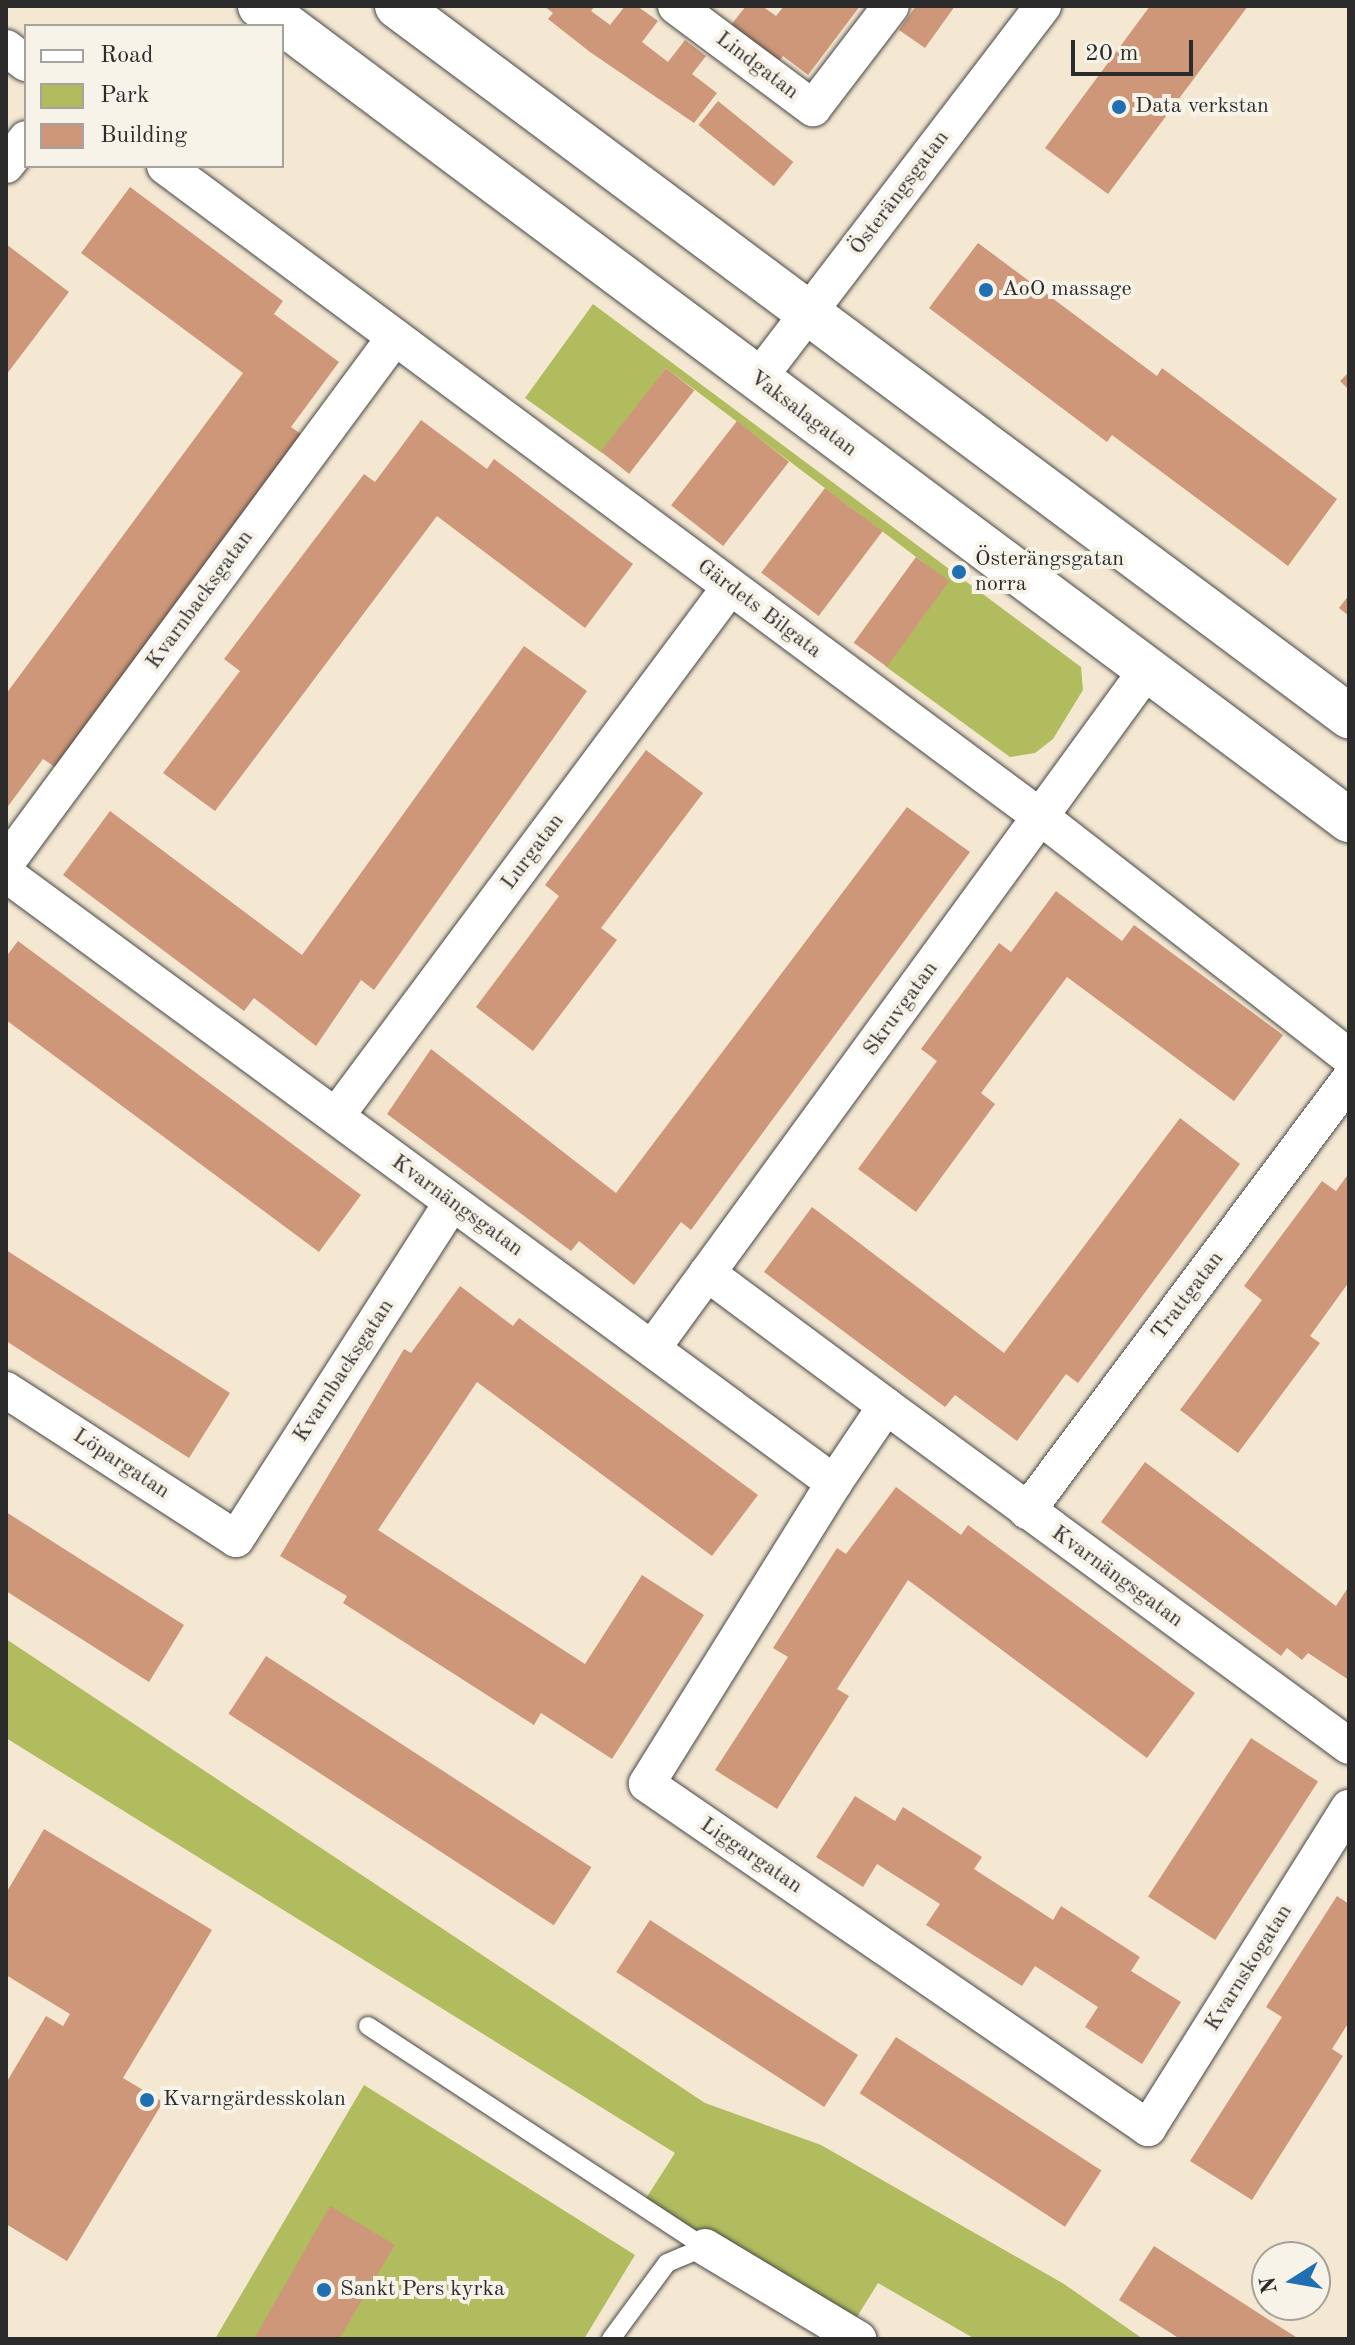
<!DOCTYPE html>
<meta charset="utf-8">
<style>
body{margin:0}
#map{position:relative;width:1355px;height:2345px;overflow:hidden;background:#f4e8d3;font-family:"Old Standard TT",serif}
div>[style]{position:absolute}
.green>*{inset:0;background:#b0bc5e}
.building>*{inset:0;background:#ce9779;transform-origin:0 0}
.roads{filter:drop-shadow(0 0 2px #494744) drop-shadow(0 0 2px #494744)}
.service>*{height:18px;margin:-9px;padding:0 9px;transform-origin:9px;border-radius:9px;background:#fff}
.minor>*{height:36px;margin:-18px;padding:0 18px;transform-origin:18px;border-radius:18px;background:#fff}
.secondary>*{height:44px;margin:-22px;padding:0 22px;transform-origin:22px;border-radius:22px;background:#fff}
.dots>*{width:22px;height:22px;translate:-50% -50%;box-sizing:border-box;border:4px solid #f7f3e8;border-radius:50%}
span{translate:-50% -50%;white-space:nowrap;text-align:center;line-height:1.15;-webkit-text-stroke:8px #f7f3e8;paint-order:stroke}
.street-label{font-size:22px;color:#2b2b2b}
.poi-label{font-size:22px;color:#2b2b2b}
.left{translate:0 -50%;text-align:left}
.frame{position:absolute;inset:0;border:8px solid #2b2b2b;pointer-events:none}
.legend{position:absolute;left:24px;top:24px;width:260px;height:144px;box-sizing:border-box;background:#f7f3e8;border:2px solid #a5a39c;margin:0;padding:10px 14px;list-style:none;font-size:24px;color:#2b2b2b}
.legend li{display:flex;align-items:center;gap:16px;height:40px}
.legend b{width:40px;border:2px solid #a5a39c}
.north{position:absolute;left:1251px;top:2241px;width:80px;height:80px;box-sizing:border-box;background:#f7f3e8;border:2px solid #a5a39c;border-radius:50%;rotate:259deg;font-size:22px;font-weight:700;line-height:32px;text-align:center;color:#2b2b2b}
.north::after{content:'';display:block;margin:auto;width:28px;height:36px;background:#1f6fb2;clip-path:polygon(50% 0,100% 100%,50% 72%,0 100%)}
.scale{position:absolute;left:1071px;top:40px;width:122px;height:36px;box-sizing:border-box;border:4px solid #2b2b2b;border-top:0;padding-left:10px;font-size:24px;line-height:28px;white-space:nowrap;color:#2b2b2b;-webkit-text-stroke:6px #f7f3e8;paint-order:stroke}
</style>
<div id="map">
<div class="green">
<i style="clip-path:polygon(593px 304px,1081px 667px,1083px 690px,1053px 739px,1035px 753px,1010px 757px,885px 666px,948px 581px,666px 368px,602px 453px,525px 398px)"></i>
<i style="clip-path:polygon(6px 1639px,705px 2103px,821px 2145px,1064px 2284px,1143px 2339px,975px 2339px,878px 2283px,847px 2333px,643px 2203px,675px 2153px,6px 1738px)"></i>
<i style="clip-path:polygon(364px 2085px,635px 2255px,584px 2339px,215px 2339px)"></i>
</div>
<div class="building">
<i style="clip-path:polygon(544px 6px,595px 6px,591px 11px,610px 25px,625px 6px,637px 6px,658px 21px,642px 42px,668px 62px,685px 40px,706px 56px,692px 74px,717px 93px,694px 123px,590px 52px,548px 19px,553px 13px)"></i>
<i style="clip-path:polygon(746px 6px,762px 6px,776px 16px,784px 6px,860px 6px,808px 75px,783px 56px,778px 62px,731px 25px)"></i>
<i style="clip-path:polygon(916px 6px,955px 6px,925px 48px,899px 30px)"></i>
<i style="clip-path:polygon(1150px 6px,1248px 6px,1108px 194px,1045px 148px)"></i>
<i style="left:718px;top:101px;width:97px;height:31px;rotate:39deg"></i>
<i style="clip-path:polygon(130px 187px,283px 301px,274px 314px,339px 362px,291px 427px,301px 434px,55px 767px,43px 759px,6px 809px,6px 694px,243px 373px,81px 253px)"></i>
<i style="clip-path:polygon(978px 243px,1157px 376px,1162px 368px,1337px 499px,1288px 566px,1112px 435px,1107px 442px,929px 308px)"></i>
<i style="clip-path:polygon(6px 244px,69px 292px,6px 375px)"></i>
<i style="left:666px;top:368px;width:36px;height:106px;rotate:38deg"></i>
<i style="clip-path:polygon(1349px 372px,1349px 390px,1340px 381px)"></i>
<i style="clip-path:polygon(421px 420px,487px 469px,494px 459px,633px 564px,585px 628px,437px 516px,215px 811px,163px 773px,240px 671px,224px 659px,364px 474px,375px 482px)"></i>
<i style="left:737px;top:421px;width:66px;height:107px;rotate:38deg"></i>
<i style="left:825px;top:488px;width:72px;height:106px;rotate:37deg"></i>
<i style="left:916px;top:557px;width:41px;height:106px;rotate:36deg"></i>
<i style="clip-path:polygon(1349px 595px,1349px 616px,1339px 608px)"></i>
<i style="clip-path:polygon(524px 646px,587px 691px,374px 990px,361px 980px,316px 1046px,254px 998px,244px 1011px,63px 875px,110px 811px,302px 955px)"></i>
<i style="clip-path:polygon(646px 750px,703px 793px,601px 928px,617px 940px,533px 1051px,476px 1007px,559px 896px,545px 885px)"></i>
<i style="clip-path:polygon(907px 807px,970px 852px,691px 1230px,681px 1222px,634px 1285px,579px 1241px,571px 1251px,387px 1114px,431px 1049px,616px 1193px)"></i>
<i style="clip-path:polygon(1056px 891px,1122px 941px,1134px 925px,1283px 1035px,1234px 1101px,1067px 977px,981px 1093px,995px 1104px,916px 1212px,858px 1169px,937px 1061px,921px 1049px,999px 943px,1011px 952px)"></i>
<i style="clip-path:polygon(18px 941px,361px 1195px,319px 1252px,6px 1020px,6px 957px)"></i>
<i style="clip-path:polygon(1180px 1118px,1240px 1164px,1078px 1383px,1066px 1374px,1017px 1441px,955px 1395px,945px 1407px,764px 1272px,812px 1207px,1004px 1353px)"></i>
<i style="clip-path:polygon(1349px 1173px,1349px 1282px,1310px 1336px,1320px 1343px,1238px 1453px,1180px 1410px,1262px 1300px,1244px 1286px,1322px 1181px,1336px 1191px)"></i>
<i style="clip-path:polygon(6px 1250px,230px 1393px,189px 1458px,6px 1341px)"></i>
<i style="clip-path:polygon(460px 1286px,513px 1326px,519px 1318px,758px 1495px,712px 1556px,477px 1382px,378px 1530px,585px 1664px,642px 1575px,704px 1615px,612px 1759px,541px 1713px,534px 1725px,343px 1603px,347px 1596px,280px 1556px,404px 1349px,411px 1353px)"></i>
<i style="clip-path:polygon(1145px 1462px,1336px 1606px,1349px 1586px,1349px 1680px,1308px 1653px,1302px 1660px,1287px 1648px,1281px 1656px,1101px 1522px)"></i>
<i style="clip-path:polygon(896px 1487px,961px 1535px,968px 1525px,1195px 1693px,1147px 1758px,908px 1580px,837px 1689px,849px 1696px,777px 1809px,715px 1770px,788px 1657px,773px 1648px,837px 1548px,846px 1554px)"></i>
<i style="clip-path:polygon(6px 1512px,184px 1625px,149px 1682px,6px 1591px)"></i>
<i style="left:266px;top:1656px;width:388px;height:69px;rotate:33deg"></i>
<i style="left:1251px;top:1738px;width:80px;height:189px;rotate:33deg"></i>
<i style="clip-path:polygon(855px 1796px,895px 1821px,903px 1807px,982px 1857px,974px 1869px,1053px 1920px,1061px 1906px,1140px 1957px,1131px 1971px,1181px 2002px,1142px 2064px,1085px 2027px,1098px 2007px,1035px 1966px,1022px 1986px,926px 1925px,940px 1904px,877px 1864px,863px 1887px,816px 1857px)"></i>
<i style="clip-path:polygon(44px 1829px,212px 1930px,123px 2078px,163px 2102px,67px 2261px,6px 2224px,6px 2083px,46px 2016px,63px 2026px,70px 2014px,6px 1975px,6px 1893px)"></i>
<i style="clip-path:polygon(1337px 1896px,1349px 1904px,1349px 2022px,1332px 2049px,1343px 2056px,1252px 2200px,1190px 2161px,1282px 2017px,1266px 2007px)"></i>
<i style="left:650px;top:1920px;width:248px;height:62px;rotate:33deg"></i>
<i style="left:896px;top:2037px;width:245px;height:67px;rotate:33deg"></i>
<i style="clip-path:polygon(330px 2206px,395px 2245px,339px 2339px,254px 2339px)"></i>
<i style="clip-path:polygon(1154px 2246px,1299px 2339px,1180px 2339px,1119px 2300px)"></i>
</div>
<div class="roads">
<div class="service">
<i style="left:368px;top:2026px;width:403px;rotate:33.3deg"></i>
<i style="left:611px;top:2339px;width:94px;rotate:-53.6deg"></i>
<i style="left:667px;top:2263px;width:41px;rotate:-22.8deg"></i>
</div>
<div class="minor">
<i style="left:676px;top:6px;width:171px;rotate:36.7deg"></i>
<i style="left:813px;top:108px;width:128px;rotate:-52.6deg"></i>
<i style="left:6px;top:48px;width:25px;rotate:37deg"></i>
<i style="left:6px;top:165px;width:33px;rotate:-52deg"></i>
<i style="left:165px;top:166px;width:1093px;rotate:36.63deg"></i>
<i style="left:1042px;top:818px;width:389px;rotate:37.9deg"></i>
<i style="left:757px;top:380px;width:471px;rotate:-52.6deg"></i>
<i style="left:6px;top:863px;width:654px;rotate:-53.52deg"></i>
<i style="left:6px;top:874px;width:1028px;rotate:36.33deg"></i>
<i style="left:834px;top:1483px;width:93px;rotate:-56deg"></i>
<i style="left:886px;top:1406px;width:574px;rotate:36.29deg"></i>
<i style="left:336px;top:1116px;width:660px;rotate:-53.32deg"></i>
<i style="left:707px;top:1273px;width:223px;rotate:36.6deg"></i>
<i style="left:654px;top:1346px;width:837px;rotate:-53.9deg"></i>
<i style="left:6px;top:1390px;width:274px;rotate:32.9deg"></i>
<i style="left:236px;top:1539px;width:398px;rotate:-57.3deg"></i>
<i style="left:834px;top:1483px;width:354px;rotate:121.9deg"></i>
<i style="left:647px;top:1784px;width:608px;rotate:34.47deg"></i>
<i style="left:1148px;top:2128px;width:378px;rotate:-57.9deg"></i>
<i style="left:1027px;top:1511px;width:538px;rotate:-53.24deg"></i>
<i style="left:705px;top:2247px;width:179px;rotate:31deg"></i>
</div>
<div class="secondary">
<i style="left:260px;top:6px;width:1360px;rotate:36.78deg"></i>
<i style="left:397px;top:6px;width:1188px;rotate:36.72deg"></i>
</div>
</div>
<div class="dots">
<i style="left:1119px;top:107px;background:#1f6fb2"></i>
<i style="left:986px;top:290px;background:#1f6fb2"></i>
<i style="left:959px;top:572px;background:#1f6fb2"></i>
<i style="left:147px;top:2100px;background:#1f6fb2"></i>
<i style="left:324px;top:2290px;background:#1f6fb2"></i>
</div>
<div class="street-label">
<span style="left:757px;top:66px;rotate:37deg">Lindgatan</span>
<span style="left:900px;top:193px;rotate:-53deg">Österängsgatan</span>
<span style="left:803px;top:414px;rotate:37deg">Vaksalagatan</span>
<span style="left:200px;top:600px;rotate:-54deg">Kvarnbacksgatan</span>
<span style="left:759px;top:609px;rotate:37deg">Gärdets Bilgata</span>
<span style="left:533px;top:852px;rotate:-53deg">Lurgatan</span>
<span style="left:901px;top:1009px;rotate:-54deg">Skruvgatan</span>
<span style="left:457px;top:1206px;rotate:36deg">Kvarnängsgatan</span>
<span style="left:1188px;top:1296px;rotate:-53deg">Trattgatan</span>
<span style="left:344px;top:1371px;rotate:-57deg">Kvarnbacksgatan</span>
<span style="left:121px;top:1464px;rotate:33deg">Löpargatan</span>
<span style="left:1117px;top:1577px;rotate:36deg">Kvarnängsgatan</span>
<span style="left:751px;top:1856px;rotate:34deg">Liggargatan</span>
<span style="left:1249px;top:1968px;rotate:-58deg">Kvarnskogatan</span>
</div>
<div class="poi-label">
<span class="left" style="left:1135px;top:107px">Data verkstan</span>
<span class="left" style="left:1002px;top:290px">AoO massage</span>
<span class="left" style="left:975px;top:572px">Österängsgatan<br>norra</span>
<span class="left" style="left:163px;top:2100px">Kvarngärdesskolan</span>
<span class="left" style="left:340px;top:2290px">Sankt Pers kyrka</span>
</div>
<div class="frame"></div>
<ul class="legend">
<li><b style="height:10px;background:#fff"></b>Road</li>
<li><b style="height:22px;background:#b0bc5e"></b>Park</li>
<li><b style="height:22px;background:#ce9779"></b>Building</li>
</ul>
<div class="north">N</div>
<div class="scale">20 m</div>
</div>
